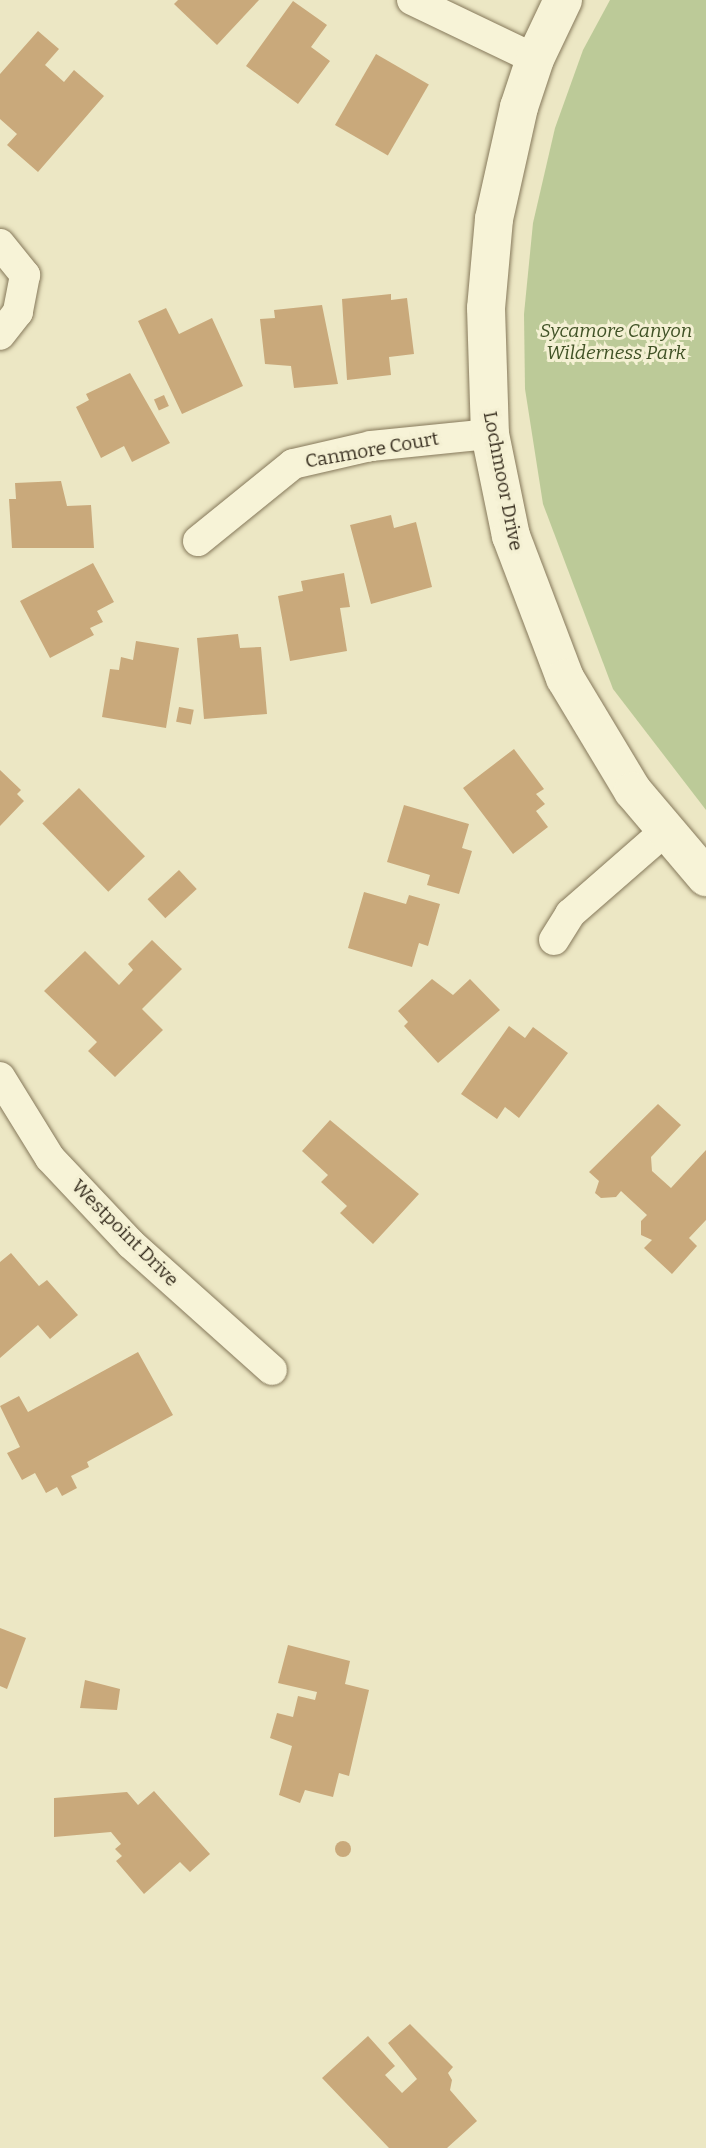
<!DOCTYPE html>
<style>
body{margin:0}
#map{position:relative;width:706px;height:2148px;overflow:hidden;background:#ece7c4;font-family:Bitter,serif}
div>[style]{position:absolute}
.green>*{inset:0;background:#bcca98}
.building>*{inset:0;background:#c9a97b;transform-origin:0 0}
.round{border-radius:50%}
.roads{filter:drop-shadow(0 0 2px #86795b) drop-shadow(0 0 2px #86795b)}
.street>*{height:30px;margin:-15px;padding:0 15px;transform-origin:15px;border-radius:15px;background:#f7f3d7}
.secondary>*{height:38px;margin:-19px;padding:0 19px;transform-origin:19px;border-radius:19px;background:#f7f3d7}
span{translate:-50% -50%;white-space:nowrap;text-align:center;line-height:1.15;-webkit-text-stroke:6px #f4f0d3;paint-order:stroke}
.park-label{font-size:19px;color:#405226;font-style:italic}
.street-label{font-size:19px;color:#372e1f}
</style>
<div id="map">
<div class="green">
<i style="clip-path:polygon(610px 0,706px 0,706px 810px,613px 689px,543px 504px,525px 389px,524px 314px,533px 223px,555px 128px,583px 50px)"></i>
</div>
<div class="building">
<i style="clip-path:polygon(178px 0,259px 0,217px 45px,174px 4px)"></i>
<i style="clip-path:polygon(293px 1px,327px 25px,311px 47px,330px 61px,298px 104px,246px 66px)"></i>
<i style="clip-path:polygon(38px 31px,59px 49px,45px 65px,64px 82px,74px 70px,104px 96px,38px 172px,7px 145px,17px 134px,0 119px,0 74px)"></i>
<i style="left:376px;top:54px;width:61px;height:82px;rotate:30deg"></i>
<i style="clip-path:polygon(391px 294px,391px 300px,407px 298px,414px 354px,389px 357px,391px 375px,347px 380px,342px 299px)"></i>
<i style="clip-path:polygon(322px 305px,338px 384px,294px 388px,291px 366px,265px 364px,260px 319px,275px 318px,274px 310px)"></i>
<i style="clip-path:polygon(166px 308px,179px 334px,212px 318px,243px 386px,182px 414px,138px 321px)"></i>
<i style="clip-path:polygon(130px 373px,170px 443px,132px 462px,124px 446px,101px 458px,76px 407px,89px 400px,86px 394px)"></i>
<i style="left:164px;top:395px;width:12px;height:11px;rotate:66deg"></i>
<i style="clip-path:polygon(61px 481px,67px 506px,91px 505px,94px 548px,12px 548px,9px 499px,16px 499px,15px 483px)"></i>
<i style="clip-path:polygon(391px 515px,394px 528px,416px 522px,432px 587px,371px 604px,350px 525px)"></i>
<i style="clip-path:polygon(93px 563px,114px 602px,97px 611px,103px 622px,90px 628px,94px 635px,50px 658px,20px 601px)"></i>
<i style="clip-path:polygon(344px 573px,350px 607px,340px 608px,347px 651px,290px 661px,278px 596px,303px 591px,301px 581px)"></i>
<i style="clip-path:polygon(238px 634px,240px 648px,261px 647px,267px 714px,204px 719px,197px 638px)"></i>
<i style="clip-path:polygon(136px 641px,179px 648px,166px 728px,102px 717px,110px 669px,119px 670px,121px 657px,133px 660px)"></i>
<i style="left:179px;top:707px;width:15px;height:15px;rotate:11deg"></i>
<i style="clip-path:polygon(514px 749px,544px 789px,536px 794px,545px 804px,536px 811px,548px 827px,513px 854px,463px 788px)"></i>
<i style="clip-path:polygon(0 770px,21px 790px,17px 794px,24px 801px,0 826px)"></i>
<i style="left:79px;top:788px;width:95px;height:51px;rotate:46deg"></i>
<i style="clip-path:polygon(404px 805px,469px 824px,462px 848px,472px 851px,459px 894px,427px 885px,430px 875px,387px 862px)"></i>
<i style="left:179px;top:870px;width:26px;height:43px;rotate:47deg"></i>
<i style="clip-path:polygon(364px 892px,406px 904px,409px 895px,440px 904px,428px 946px,419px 943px,412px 967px,348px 948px)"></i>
<i style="clip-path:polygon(152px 940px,182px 969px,142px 1009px,163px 1030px,115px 1077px,88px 1051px,97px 1042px,44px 991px,85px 951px,119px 985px,133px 970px,128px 964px)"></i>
<i style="clip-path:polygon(432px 979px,453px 995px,470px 979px,500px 1010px,438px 1063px,404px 1026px,408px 1022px,398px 1011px)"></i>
<i style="clip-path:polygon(509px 1026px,525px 1038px,533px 1027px,568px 1053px,519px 1118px,505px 1107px,497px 1119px,461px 1094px)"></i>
<i style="clip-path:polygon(658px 1104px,681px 1125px,651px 1157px,652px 1171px,671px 1188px,706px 1150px,706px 1220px,689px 1238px,697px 1246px,672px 1274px,644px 1248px,652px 1240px,641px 1235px,641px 1221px,647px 1215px,621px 1191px,616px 1197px,601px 1198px,595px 1193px,599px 1181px,589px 1172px)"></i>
<i style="clip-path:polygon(330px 1120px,419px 1194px,373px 1244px,340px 1213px,347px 1206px,321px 1182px,328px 1175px,302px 1151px)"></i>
<i style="clip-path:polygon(11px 1253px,39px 1286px,47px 1280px,78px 1315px,50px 1339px,38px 1325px,0 1358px,0 1262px)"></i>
<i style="clip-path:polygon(138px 1352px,173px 1415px,87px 1462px,89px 1467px,71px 1476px,77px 1488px,62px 1496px,57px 1487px,46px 1493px,35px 1473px,22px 1480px,7px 1453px,20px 1447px,0 1406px,19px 1396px,28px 1412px)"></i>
<i style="clip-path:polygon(0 1628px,26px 1638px,7px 1689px,0 1686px)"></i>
<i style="clip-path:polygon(288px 1645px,350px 1661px,345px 1684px,369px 1690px,349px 1776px,339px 1773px,333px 1797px,305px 1790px,300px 1803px,279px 1795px,292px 1746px,270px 1738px,277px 1713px,293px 1717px,298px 1696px,315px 1700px,317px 1692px,278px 1683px)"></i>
<i style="clip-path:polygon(85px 1680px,120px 1689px,117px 1710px,80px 1708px)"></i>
<i style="clip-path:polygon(154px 1791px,210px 1854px,190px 1872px,180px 1862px,144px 1894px,116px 1861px,122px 1856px,115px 1849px,121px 1844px,111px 1832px,54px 1837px,54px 1798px,127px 1792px,138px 1805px)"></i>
<i class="round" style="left:335px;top:1841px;width:16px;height:16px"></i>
<i style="clip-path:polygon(410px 2024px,453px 2067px,448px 2073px,452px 2080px,450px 2090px,477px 2121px,447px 2148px,389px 2148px,322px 2078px,368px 2036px,395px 2066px,385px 2075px,402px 2093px,417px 2079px,388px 2043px)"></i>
</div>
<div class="roads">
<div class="street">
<i style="left:412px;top:0;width:136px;rotate:25.6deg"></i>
<i style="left:0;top:244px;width:40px;rotate:51deg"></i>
<i style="left:25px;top:275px;width:38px;rotate:101deg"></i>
<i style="left:18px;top:312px;width:29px;rotate:128deg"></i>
<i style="left:198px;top:541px;width:122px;rotate:-39deg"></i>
<i style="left:293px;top:464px;width:80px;rotate:-13deg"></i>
<i style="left:371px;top:446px;width:120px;rotate:-5.8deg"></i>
<i style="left:554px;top:940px;width:31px;rotate:-58deg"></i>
<i style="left:570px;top:914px;width:126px;rotate:-41.1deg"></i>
<i style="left:0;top:1077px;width:95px;rotate:58.3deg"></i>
<i style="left:50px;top:1158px;width:118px;rotate:46.7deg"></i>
<i style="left:131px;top:1244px;width:189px;rotate:41.8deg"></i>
</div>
<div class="secondary">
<i style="left:563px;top:0;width:65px;rotate:115.4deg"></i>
<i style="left:535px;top:59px;width:51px;rotate:108.4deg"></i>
<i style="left:519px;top:107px;width:115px;rotate:102.6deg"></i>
<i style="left:494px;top:219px;width:89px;rotate:95.1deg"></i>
<i style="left:486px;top:308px;width:126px;rotate:88.2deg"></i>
<i style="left:490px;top:434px;width:104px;rotate:78.4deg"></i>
<i style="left:511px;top:536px;width:152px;rotate:69.2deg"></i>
<i style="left:565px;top:678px;width:132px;rotate:59deg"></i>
<i style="left:633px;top:791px;width:113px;rotate:49.7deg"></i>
</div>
</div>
<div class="park-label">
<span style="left:616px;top:342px">Sycamore Canyon<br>Wilderness Park</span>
</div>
<div class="street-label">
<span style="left:372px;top:450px;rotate:-10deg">Canmore Court</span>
<span style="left:503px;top:481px;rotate:79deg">Lochmoor Drive</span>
<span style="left:125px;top:1233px;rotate:45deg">Westpoint Drive</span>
</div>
</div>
